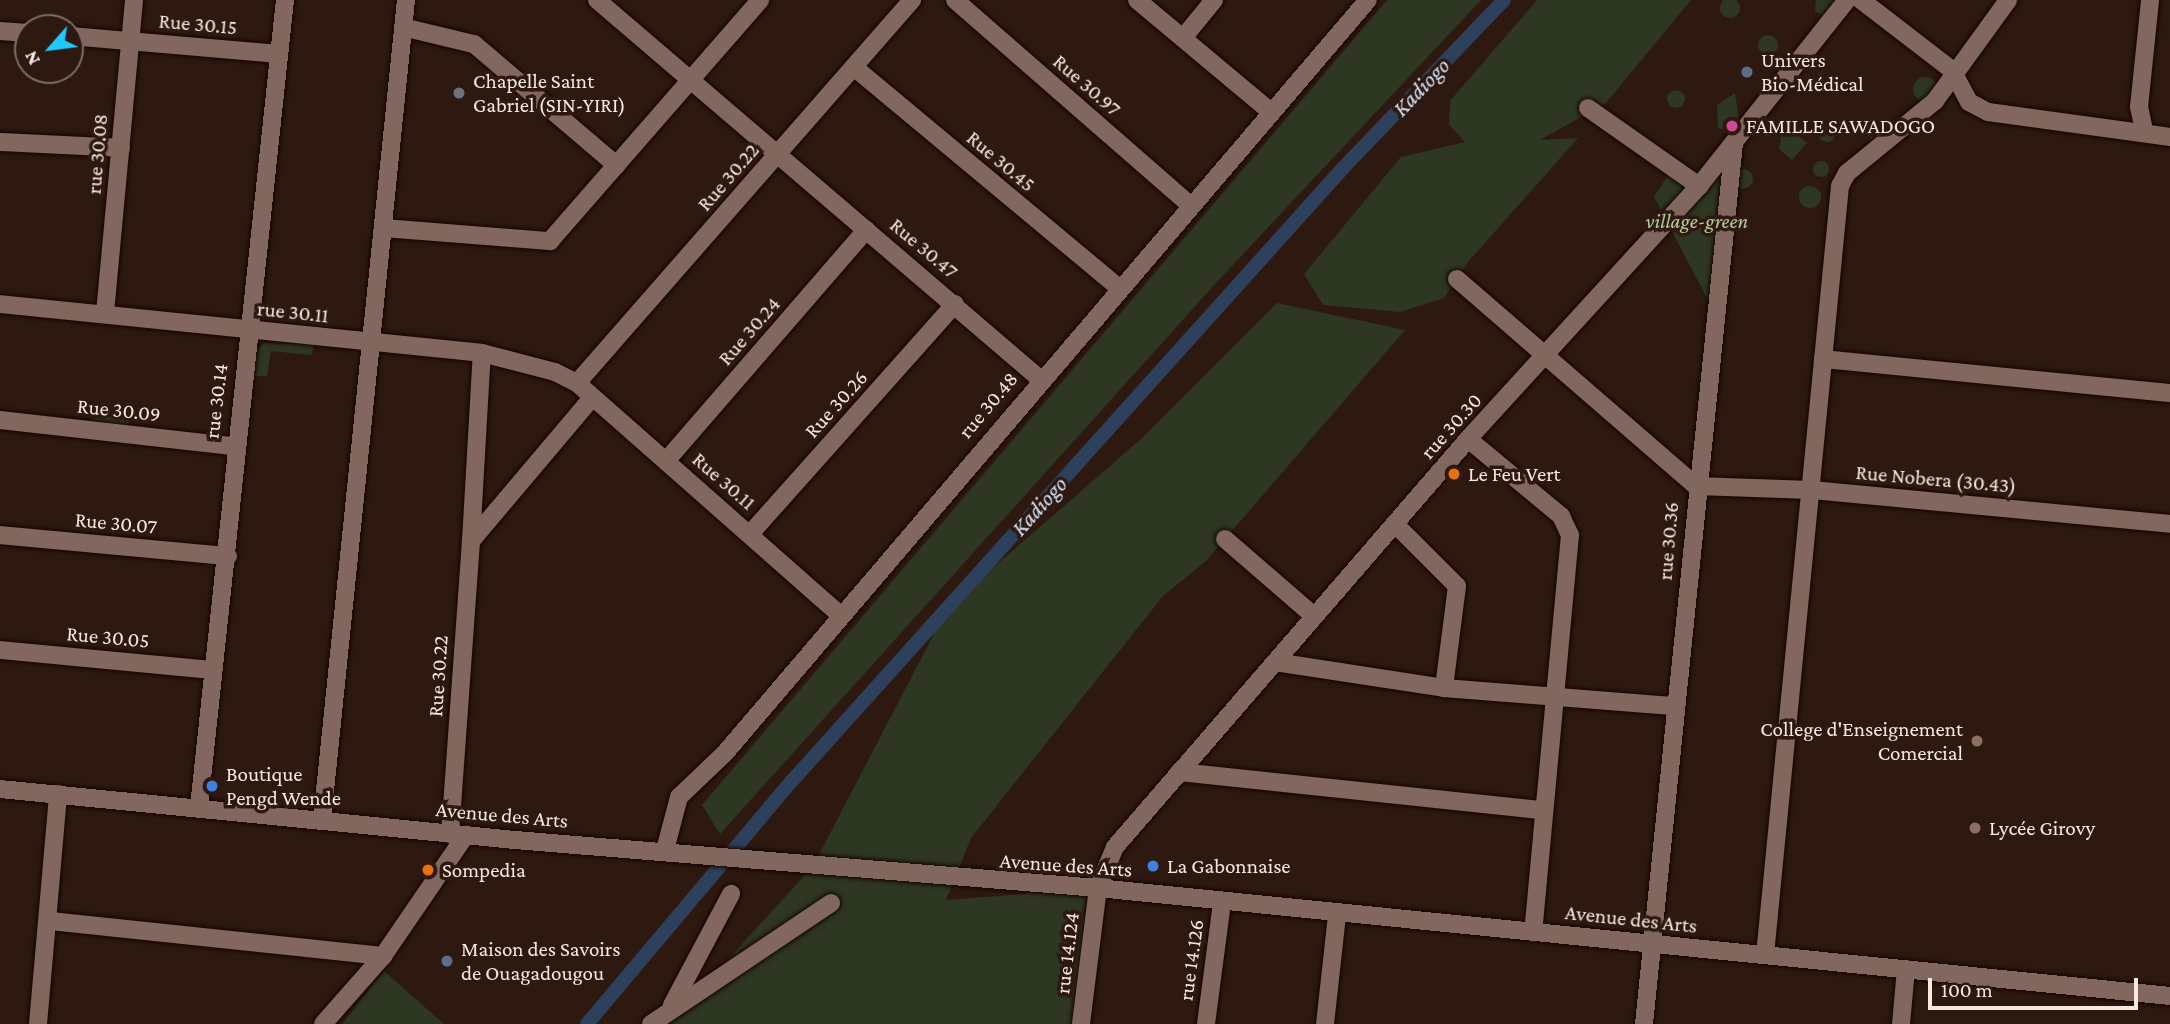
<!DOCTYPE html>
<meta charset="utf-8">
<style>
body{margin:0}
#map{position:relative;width:2170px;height:1024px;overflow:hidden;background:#2e1911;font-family:"Crimson Pro",serif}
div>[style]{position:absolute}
.green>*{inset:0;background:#2e3722}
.round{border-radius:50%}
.canal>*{height:14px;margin:-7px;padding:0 7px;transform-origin:7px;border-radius:7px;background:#2d405c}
.roads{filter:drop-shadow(0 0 2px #150401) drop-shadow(0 0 2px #150401)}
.minor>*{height:18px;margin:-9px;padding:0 9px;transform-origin:9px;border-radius:9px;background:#81675d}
.dots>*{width:19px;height:19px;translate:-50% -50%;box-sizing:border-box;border:4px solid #2e1911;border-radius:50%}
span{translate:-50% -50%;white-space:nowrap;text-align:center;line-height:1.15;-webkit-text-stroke:7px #2e1911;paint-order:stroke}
.street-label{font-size:21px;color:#f7e8e2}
.poi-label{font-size:21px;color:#f7e8e2}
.left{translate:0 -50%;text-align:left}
.right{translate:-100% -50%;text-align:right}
.park-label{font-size:21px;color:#b5ce92;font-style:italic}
.water-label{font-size:23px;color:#d5e3f9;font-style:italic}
.north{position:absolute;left:14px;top:14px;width:70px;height:70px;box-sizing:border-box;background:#2e1911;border:2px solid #7e6c65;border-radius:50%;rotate:242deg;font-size:19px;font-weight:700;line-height:28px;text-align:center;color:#f7e8e2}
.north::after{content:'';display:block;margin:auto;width:24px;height:32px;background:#1fc9fd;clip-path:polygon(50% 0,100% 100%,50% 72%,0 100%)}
.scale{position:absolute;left:1928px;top:978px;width:210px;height:32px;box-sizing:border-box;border:4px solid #f7e8e2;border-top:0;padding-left:9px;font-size:21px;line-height:24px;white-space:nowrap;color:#f7e8e2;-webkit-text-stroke:5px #2e1911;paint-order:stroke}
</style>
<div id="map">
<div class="green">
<i class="round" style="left:1720px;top:-2px;width:20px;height:20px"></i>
<i style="clip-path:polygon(1387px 0,1481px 0,1216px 283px,720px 834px,702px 805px)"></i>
<i style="clip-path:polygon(1537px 0,1691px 0,1606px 103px,1540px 140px,1578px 138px,1468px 262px,1444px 298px,1400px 312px,1323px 305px,1304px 274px,1401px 157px,1465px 142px,1449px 125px,1450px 101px)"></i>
<i style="clip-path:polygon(1816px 0,1836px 0,1825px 17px,1815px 11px)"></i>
<i class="round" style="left:1758px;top:35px;width:20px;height:20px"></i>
<i class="round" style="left:1913px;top:77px;width:24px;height:24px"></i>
<i class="round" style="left:1667px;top:90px;width:18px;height:18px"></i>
<i style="clip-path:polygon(1735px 93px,1739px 119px,1725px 130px,1718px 128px,1717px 105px)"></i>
<i style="clip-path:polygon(1864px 121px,1869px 126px,1881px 122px,1884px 134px,1872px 145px,1870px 137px,1853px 133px)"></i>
<i style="clip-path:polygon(1784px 124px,1807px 143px,1792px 160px,1779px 149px)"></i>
<i class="round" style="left:1818px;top:124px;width:18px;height:18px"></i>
<i class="round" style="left:1813px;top:161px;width:16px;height:16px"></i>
<i style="clip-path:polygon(1728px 161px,1709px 302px,1654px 197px,1671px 170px,1700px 194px)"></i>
<i class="round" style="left:1733px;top:169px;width:20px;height:20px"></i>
<i class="round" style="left:1799px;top:186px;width:22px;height:22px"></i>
<i style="clip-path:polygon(1277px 303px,1405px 330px,1206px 561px,1163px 596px,971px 838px,946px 900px,1087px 889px,1074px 1024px,669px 1024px,813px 866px,948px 607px,1141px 439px)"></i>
<i style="clip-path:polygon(264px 343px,314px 344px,312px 355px,271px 351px,267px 376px,250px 376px,252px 356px)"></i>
<i style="clip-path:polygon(130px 412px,129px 427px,89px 422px,99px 413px)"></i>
<i style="clip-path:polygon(384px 971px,444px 1024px,342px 1024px)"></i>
</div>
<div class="canal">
<i style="left:587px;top:1024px;width:317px;rotate:-49.9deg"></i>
<i style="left:791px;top:782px;width:827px;rotate:-48.04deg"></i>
<i style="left:1344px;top:167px;width:231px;rotate:-46.2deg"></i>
</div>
<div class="roads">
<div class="minor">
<i style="left:597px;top:0;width:583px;rotate:40.55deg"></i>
<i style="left:955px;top:0;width:310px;rotate:41.1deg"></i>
<i style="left:1137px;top:0;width:175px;rotate:39.9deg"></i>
<i style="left:1861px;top:0;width:115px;rotate:37.6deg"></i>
<i style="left:1952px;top:70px;width:36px;rotate:62deg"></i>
<i style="left:1969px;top:102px;width:21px;rotate:28deg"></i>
<i style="left:1988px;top:112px;width:184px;rotate:7.8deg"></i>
<i style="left:403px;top:27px;width:73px;rotate:13.5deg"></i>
<i style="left:474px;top:44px;width:187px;rotate:40.4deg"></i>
<i style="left:0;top:31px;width:28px;rotate:4deg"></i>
<i style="left:70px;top:36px;width:210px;rotate:4.9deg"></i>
<i style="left:1183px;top:38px;width:49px;rotate:-50.8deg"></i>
<i style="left:855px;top:68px;width:344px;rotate:39.8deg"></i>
<i style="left:1588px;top:108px;width:136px;rotate:35.1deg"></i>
<i style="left:2144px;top:130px;width:24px;rotate:-102deg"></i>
<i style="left:2139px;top:107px;width:108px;rotate:-84.1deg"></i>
<i style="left:0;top:142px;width:121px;rotate:2.8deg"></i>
<i style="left:383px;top:228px;width:168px;rotate:4.5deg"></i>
<i style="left:550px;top:241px;width:320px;rotate:-48.9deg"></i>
<i style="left:1457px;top:279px;width:316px;rotate:40.9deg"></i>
<i style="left:1696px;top:486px;width:116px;rotate:2deg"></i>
<i style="left:1812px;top:490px;width:360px;rotate:5.4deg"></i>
<i style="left:0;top:304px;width:484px;rotate:5.8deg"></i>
<i style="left:482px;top:353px;width:75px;rotate:14.6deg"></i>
<i style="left:555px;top:372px;width:25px;rotate:27deg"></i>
<i style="left:577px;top:383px;width:351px;rotate:41.4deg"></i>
<i style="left:105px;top:313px;width:314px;rotate:-84.7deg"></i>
<i style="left:1823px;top:359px;width:349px;rotate:5.6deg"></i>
<i style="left:577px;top:383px;width:509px;rotate:-48.82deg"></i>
<i style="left:0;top:420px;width:234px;rotate:6.4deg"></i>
<i style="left:1468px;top:439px;width:121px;rotate:39.6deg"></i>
<i style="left:1561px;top:516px;width:21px;rotate:65deg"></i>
<i style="left:1570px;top:535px;width:399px;rotate:95.3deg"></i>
<i style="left:666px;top:461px;width:306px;rotate:-49.1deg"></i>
<i style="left:1396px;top:525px;width:86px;rotate:45deg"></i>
<i style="left:1457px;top:586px;width:103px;rotate:97.3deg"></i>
<i style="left:750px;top:534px;width:308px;rotate:-48.3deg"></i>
<i style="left:0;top:535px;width:229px;rotate:5.3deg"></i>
<i style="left:1225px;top:539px;width:118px;rotate:40.9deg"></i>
<i style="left:471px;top:541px;width:188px;rotate:-86.7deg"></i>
<i style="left:0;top:650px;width:212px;rotate:5.4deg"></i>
<i style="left:1275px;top:662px;width:171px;rotate:8.7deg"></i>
<i style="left:1444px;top:688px;width:232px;rotate:4.5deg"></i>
<i style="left:1179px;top:772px;width:366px;rotate:6deg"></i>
<i style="left:0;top:789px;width:518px;rotate:5.66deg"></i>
<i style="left:515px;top:840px;width:585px;rotate:4.71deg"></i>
<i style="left:1098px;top:888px;width:1077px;rotate:5.75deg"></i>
<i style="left:199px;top:807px;width:812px;rotate:-83.92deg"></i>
<i style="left:322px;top:820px;width:824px;rotate:-84.15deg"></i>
<i style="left:450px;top:834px;width:294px;rotate:-85.9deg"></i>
<i style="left:471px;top:541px;width:187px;rotate:-49.8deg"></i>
<i style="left:665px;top:850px;width:55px;rotate:-75.2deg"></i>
<i style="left:679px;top:797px;width:64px;rotate:-43.7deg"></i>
<i style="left:725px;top:753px;width:990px;rotate:-49.51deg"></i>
<i style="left:50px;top:921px;width:335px;rotate:6deg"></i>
<i style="left:1765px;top:955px;width:773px;rotate:-84.43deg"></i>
<i style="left:1840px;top:186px;width:15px;rotate:-62deg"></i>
<i style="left:1847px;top:173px;width:114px;rotate:-39.3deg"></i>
<i style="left:1935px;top:101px;width:125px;rotate:-54.1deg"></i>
<i style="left:672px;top:1005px;width:126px;rotate:-62deg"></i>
<i style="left:38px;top:1024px;width:231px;rotate:-85deg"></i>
<i style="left:323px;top:1024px;width:91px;rotate:-48.6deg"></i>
<i style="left:383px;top:956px;width:147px;rotate:-55.6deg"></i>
<i style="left:651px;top:1024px;width:217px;rotate:-33.9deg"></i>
<i style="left:1081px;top:1024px;width:137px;rotate:-82.9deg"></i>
<i style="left:1098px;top:888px;width:44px;rotate:-67.5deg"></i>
<i style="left:1115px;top:847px;width:540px;rotate:-49.13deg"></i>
<i style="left:1468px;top:439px;width:343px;rotate:-47.6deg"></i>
<i style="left:1699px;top:186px;width:238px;rotate:-51.5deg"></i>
<i style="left:1206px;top:1024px;width:122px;rotate:-82.5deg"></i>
<i style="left:1325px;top:1024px;width:110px;rotate:-83.7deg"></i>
<i style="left:1644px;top:1024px;width:886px;rotate:-84.17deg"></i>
<i style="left:1901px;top:1024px;width:55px;rotate:-84.8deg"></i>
</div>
</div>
<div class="dots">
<i style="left:1747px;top:72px;background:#5c6f8a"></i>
<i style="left:459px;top:93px;background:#6b7280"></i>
<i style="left:1732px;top:126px;background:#d1479c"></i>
<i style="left:1454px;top:474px;background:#e8710a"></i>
<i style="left:1977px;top:741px;background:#8d6e63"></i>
<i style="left:212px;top:786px;background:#3f7fe0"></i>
<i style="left:1975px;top:828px;background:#8d6e63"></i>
<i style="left:1153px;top:866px;background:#3f7fe0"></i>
<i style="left:428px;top:870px;background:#e8710a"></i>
<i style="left:447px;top:961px;background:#5c6f8a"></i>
</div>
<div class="street-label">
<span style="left:198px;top:24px;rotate:5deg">Rue 30.15</span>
<span style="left:1087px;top:85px;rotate:41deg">Rue 30.97</span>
<span style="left:97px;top:154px;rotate:-85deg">rue 30.08</span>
<span style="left:1001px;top:161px;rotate:40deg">Rue 30.45</span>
<span style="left:728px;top:177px;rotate:-49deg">Rue 30.22</span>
<span style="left:924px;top:248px;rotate:40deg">Rue 30.47</span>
<span style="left:293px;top:312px;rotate:6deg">rue 30.11</span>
<span style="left:749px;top:331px;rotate:-49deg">Rue 30.24</span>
<span style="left:216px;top:401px;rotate:-83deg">rue 30.14</span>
<span style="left:836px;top:404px;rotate:-48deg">Rue 30.26</span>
<span style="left:988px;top:405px;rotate:-50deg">rue 30.48</span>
<span style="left:119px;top:410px;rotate:6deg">Rue 30.09</span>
<span style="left:1451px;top:426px;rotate:-48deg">rue 30.30</span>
<span style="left:1936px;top:479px;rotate:5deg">Rue Nobera (30.43)</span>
<span style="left:724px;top:481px;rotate:41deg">Rue 30.11</span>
<span style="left:116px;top:523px;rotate:5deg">Rue 30.07</span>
<span style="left:1668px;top:541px;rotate:-85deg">rue 30.36</span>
<span style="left:108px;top:637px;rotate:5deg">Rue 30.05</span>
<span style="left:438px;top:676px;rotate:-86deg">Rue 30.22</span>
<span style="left:502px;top:815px;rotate:5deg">Avenue des Arts</span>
<span style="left:1066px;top:865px;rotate:4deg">Avenue des Arts</span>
<span style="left:1631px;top:919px;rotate:6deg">Avenue des Arts</span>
<span style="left:1067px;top:953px;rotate:-83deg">rue 14.124</span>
<span style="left:1191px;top:960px;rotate:-82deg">rue 14.126</span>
</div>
<div class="poi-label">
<span class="left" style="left:1761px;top:72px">Univers<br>Bio-Médical</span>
<span class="left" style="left:473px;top:93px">Chapelle Saint<br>Gabriel (SIN-YIRI)</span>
<span class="left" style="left:1746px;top:126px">FAMILLE SAWADOGO</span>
<span class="left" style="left:1468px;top:474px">Le Feu Vert</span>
<span class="right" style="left:1963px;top:741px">College d'Enseignement<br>Comercial</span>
<span class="left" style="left:226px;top:786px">Boutique<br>Pengd Wende</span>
<span class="left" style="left:1989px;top:828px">Lycée Girovy</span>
<span class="left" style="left:1167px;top:866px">La Gabonnaise</span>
<span class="left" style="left:442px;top:870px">Sompedia</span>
<span class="left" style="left:461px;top:961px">Maison des Savoirs<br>de Ouagadougou</span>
</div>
<div class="park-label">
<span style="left:1697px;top:221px">village-green</span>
</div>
<div class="water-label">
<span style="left:1421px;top:87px;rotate:-46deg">Kadiogo</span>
<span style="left:1039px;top:506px;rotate:-48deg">Kadiogo</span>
</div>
<div class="north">N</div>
<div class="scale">100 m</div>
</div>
